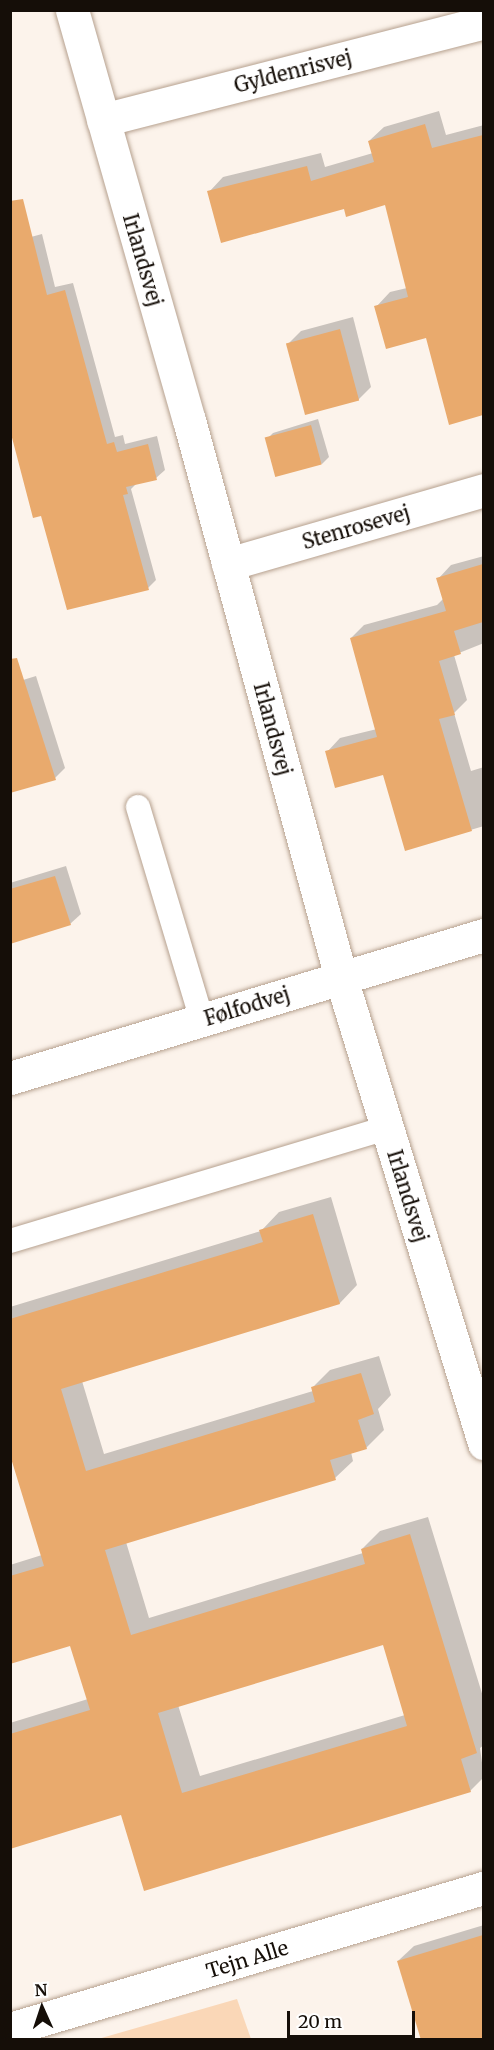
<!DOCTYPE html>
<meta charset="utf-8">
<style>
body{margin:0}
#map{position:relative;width:494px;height:2050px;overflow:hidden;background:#fcf3eb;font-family:Merriweather,serif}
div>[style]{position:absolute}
.green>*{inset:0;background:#fad7b7}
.shadow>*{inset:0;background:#0003}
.building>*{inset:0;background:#e9aa6d;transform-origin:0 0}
.roads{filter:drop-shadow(0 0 2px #b6a18f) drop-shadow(0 0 2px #b6a18f)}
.lane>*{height:24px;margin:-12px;padding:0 12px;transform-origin:12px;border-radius:12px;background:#fff}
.street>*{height:33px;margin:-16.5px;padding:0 16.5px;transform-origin:16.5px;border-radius:16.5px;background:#fff}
.secondary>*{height:33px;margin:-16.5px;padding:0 16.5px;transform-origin:16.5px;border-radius:16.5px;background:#fff}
span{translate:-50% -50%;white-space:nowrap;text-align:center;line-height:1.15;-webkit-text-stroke:5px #fff;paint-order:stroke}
.street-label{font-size:20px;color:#150e08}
.frame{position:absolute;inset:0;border:12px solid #150e08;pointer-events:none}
.north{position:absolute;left:12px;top:1978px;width:60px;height:60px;-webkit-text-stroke:4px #fff;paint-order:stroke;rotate:357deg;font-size:16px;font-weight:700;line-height:24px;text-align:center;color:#150e08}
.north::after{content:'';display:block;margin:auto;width:21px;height:27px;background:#150e08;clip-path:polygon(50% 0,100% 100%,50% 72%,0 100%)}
.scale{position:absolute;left:287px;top:2011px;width:128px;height:27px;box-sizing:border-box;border:3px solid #150e08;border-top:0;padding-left:8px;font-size:18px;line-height:21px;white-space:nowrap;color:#150e08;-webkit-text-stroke:4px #fff;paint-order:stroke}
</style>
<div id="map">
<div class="green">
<i style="clip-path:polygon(237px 1999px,251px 2039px,98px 2039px)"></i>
</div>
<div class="shadow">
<i style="clip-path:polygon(439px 111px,446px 135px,484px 125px,484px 228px,478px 230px,484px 248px,484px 413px,450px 423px,427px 337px,376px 307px,390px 292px,407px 288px,386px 203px,345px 208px,209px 192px,223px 177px,321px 153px,325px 167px,373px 153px,369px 141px,384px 127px)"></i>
<i style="clip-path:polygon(42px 234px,55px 287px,73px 283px,115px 437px,123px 435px,125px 444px,157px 436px,165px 470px,156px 478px,136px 484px,131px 489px,156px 580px,148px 588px,42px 514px,16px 241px)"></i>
<i style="clip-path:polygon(353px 317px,371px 387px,358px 400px,288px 344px,301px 331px)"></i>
<i style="clip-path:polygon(318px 419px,329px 457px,322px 464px,266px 440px,273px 433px)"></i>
<i style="clip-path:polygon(484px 556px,484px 643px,454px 655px,467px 700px,454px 713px,471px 771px,484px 767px,484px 826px,406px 849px,384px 773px,327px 752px,340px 738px,377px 729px,351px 638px,364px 625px,437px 605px,444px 598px,438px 579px,451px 565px)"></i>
<i style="clip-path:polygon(36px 676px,65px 768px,55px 778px,10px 684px)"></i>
<i style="clip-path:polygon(66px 866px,81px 914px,70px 924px,10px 942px,10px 883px)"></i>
<i style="clip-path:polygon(evenodd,331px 1197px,357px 1285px,340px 1303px,82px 1381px,104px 1454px,313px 1391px,312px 1388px,330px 1370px,379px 1356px,391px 1395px,378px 1409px,384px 1430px,366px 1448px,351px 1452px,353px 1461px,335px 1478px,126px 1542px,149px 1618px,363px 1553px,362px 1549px,380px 1531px,428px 1517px,484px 1700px,484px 1745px,480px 1748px,484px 1777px,470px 1791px,122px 1813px,10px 1847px,10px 1723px,88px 1699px,71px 1644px,10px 1662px,10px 1565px,42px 1555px,10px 1453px,10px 1307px,261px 1231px,279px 1212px,331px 1197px,384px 1643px,405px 1715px,200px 1776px,178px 1705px,384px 1643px)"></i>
<i style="clip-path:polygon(484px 1925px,484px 2040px,422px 2040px,398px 1961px,414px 1946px)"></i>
</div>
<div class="building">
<i style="clip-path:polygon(425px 124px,432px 148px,483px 135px,483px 415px,449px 425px,426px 338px,386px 349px,374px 306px,408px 297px,385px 205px,346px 217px,344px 209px,221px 243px,207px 191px,307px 166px,311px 181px,374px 162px,368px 141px)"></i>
<i style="clip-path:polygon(23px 199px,47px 295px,65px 290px,107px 444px,114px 442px,117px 452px,148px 444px,157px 480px,126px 487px,128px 494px,123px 495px,149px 590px,67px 610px,41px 516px,33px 518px,10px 430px,10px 201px)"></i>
<i style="left:340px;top:329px;width:74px;height:56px;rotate:75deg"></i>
<i style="left:311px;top:425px;width:41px;height:48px;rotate:75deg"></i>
<i style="clip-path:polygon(483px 564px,483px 622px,454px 631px,461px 654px,439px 661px,455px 715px,439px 719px,472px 831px,405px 851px,383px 775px,335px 788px,325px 751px,377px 737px,350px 638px,446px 611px,436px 578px)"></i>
<i style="clip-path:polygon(17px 658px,56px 780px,10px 793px,10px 659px)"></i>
<i style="clip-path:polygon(55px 876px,71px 925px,10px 944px,10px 889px)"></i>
<i style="clip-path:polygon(evenodd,313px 1214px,340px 1304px,61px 1389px,86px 1471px,315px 1402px,311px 1387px,361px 1373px,374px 1414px,358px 1420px,367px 1449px,330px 1460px,336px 1480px,105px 1550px,131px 1635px,365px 1564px,361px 1549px,410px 1534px,477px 1753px,461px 1759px,471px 1792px,144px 1891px,121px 1815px,10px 1849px,10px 1734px,90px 1710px,70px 1646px,10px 1664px,10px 1576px,44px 1566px,10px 1455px,10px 1319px,263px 1242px,259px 1230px,313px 1214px,383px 1645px,407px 1726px,182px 1793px,158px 1713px,383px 1645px)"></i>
<i style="clip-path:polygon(483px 1935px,483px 2040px,421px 2040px,397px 1961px)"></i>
</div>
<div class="roads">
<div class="lane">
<i style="left:138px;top:807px;width:222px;rotate:73.3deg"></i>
<i style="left:10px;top:1241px;width:394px;rotate:-16.7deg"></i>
</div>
<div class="street">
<i style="left:103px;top:120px;width:393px;rotate:-14.4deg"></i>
<i style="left:228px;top:564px;width:266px;rotate:-16.1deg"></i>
<i style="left:10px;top:1078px;width:495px;rotate:-16.8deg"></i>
<i style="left:10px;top:2029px;width:495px;rotate:-16.6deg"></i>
</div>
<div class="secondary">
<i style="left:72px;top:10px;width:426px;rotate:74.1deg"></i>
<i style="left:189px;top:420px;width:578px;rotate:74.76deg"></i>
<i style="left:341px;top:978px;width:487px;rotate:72.9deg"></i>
</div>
</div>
<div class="street-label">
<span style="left:293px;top:71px;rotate:-14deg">Gyldenrisvej</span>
<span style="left:143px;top:260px;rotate:74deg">Irlandsvej</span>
<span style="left:356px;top:527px;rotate:-16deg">Stenrosevej</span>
<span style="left:273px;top:729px;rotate:75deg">Irlandsvej</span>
<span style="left:247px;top:1006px;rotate:-17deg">Følfodvej</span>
<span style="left:408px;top:1196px;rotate:73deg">Irlandsvej</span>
<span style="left:247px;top:1959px;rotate:-17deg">Tejn Alle</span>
</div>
<div class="frame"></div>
<div class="north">N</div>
<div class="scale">20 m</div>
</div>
